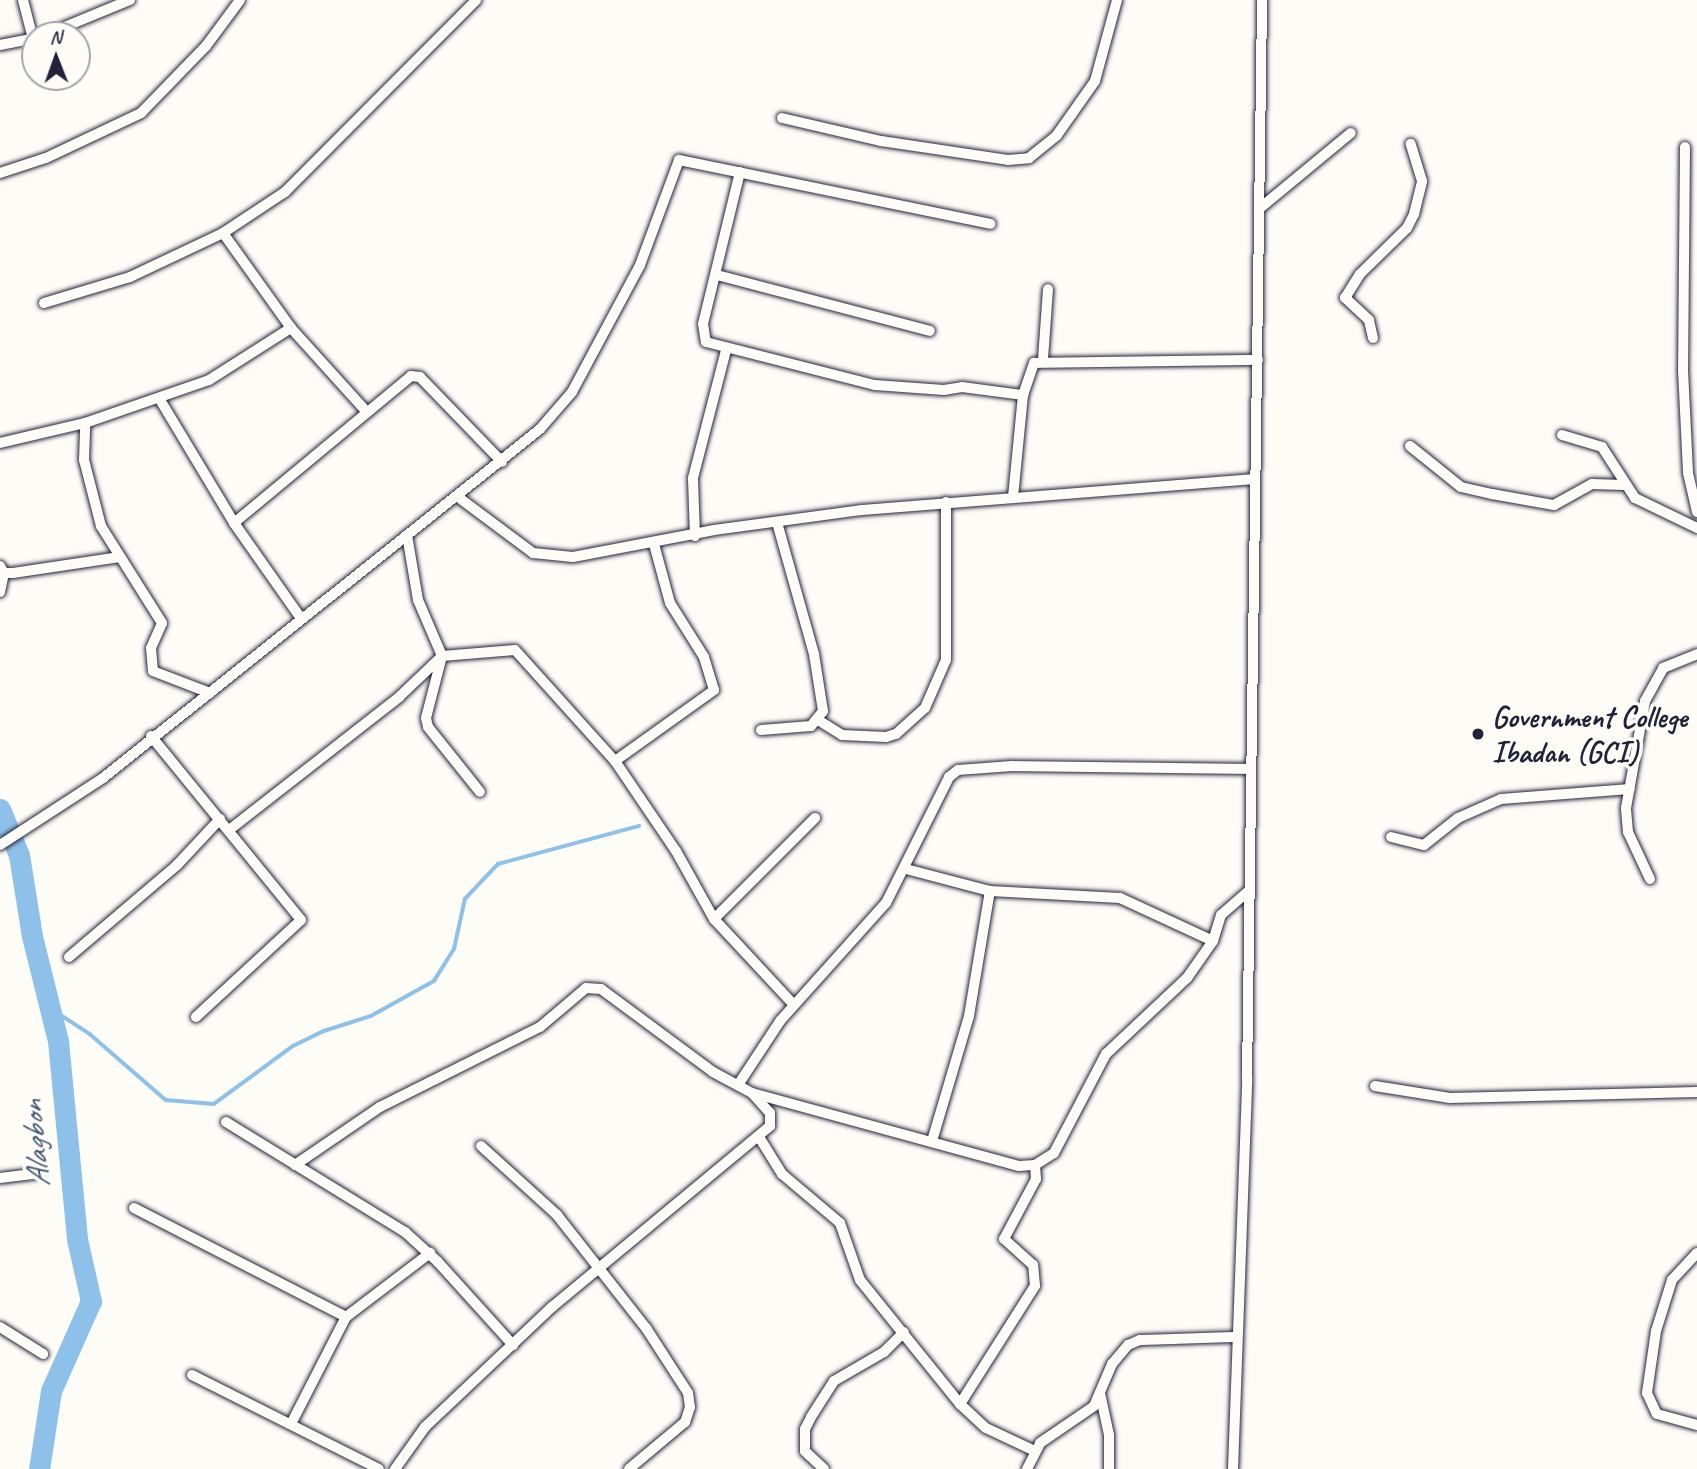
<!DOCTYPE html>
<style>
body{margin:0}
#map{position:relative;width:1697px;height:1469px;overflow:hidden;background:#fdfcf7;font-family:Caveat,sans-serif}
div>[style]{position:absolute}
.stream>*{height:3.5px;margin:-1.75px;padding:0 1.75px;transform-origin:1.75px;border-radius:1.75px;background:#8dc1ea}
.river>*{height:21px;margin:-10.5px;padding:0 10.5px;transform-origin:10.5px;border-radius:10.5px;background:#8dc1ea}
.roads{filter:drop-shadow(0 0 2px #22223b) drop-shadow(0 0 2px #22223b)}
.street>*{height:10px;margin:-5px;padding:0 5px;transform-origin:5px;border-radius:5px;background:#fdfcf7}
.dots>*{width:19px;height:19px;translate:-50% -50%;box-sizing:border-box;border:4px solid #fdfcf7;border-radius:50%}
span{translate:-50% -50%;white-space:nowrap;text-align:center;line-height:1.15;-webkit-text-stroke:7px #fdfcf7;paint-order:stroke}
.poi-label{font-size:30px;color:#22223b;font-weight:700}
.left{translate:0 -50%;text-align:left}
.water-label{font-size:32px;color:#475a78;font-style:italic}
.north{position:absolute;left:21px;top:21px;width:70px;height:70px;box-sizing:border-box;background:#fdfcf7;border:2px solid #a5a5ac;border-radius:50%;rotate:359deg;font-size:19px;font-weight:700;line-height:28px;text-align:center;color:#22223b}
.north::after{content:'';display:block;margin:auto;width:24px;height:32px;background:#22223b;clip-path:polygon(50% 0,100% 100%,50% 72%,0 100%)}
</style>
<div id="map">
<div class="stream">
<i style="left:50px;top:1008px;width:48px;rotate:33deg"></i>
<i style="left:90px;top:1034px;width:101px;rotate:41deg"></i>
<i style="left:166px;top:1100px;width:48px;rotate:4.8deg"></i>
<i style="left:214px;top:1104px;width:98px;rotate:-36.3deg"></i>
<i style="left:293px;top:1046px;width:34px;rotate:-26deg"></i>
<i style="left:324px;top:1031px;width:49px;rotate:-17.7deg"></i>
<i style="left:371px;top:1016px;width:72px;rotate:-29.1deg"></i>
<i style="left:434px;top:981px;width:38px;rotate:-58deg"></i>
<i style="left:454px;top:949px;width:51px;rotate:-77.6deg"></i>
<i style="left:465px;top:899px;width:48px;rotate:-46.7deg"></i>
<i style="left:498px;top:864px;width:146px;rotate:-15.1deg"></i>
</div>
<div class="river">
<i style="left:0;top:809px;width:50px;rotate:67.6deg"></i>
<i style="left:19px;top:855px;width:82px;rotate:80.9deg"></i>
<i style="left:32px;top:936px;width:108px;rotate:76.1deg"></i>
<i style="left:58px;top:1041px;width:199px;rotate:84.5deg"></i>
<i style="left:77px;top:1239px;width:64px;rotate:77.3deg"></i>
<i style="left:91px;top:1301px;width:98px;rotate:114deg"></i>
<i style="left:51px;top:1391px;width:79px;rotate:98.7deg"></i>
</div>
<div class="roads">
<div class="street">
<i style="left:23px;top:0;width:40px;rotate:75.6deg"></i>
<i style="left:45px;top:35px;width:92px;rotate:-22.4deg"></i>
<i style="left:0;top:45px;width:36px;rotate:-11deg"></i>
<i style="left:782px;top:118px;width:102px;rotate:13.1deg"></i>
<i style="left:881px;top:141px;width:128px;rotate:8.5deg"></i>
<i style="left:1008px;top:160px;width:21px;rotate:-5deg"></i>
<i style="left:1029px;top:158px;width:36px;rotate:-39deg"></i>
<i style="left:1057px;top:135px;width:66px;rotate:-54.9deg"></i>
<i style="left:1095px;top:81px;width:84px;rotate:-74.8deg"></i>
<i style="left:1685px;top:147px;width:223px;rotate:90.5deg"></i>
<i style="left:1683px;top:370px;width:103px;rotate:87.2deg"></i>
<i style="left:1688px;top:473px;width:40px;rotate:77deg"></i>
<i style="left:740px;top:172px;width:156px;rotate:103.7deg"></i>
<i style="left:703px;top:324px;width:18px;rotate:81deg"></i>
<i style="left:706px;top:342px;width:174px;rotate:14.3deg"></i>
<i style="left:875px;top:385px;width:69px;rotate:4.1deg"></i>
<i style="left:944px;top:390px;width:18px;rotate:-9deg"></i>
<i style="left:962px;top:387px;width:62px;rotate:7.5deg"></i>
<i style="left:0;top:173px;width:48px;rotate:-18.1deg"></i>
<i style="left:46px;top:158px;width:105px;rotate:-25.3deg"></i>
<i style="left:141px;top:113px;width:93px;rotate:-45.9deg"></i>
<i style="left:206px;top:46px;width:57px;rotate:-53.5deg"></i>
<i style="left:1259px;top:209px;width:119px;rotate:-39.6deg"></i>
<i style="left:223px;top:233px;width:117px;rotate:54.4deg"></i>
<i style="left:291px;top:328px;width:113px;rotate:47.9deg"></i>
<i style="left:717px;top:275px;width:220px;rotate:14.7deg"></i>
<i style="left:44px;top:303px;width:90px;rotate:-16.8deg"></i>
<i style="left:130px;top:277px;width:103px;rotate:-25.3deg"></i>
<i style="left:223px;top:233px;width:74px;rotate:-33.5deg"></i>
<i style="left:285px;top:192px;width:271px;rotate:-45.1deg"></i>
<i style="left:1373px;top:338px;width:18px;rotate:-103deg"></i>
<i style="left:1369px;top:320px;width:33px;rotate:-137deg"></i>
<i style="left:1345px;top:298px;width:28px;rotate:-58deg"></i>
<i style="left:1360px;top:274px;width:66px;rotate:-44.4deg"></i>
<i style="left:1407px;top:228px;width:16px;rotate:-63deg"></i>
<i style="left:1414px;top:214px;width:34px;rotate:-76deg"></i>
<i style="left:1422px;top:181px;width:39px;rotate:-107deg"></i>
<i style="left:1043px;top:359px;width:70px;rotate:-85.9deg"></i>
<i style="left:159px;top:398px;width:146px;rotate:59deg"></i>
<i style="left:234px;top:523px;width:115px;rotate:54.9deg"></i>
<i style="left:1562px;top:435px;width:42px;rotate:16.7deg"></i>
<i style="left:1602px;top:447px;width:61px;rotate:57.1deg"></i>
<i style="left:1635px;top:498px;width:69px;rotate:25.8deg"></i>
<i style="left:0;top:443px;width:87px;rotate:-13.2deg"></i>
<i style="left:1410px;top:446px;width:65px;rotate:38.8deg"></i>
<i style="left:1461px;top:487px;width:32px;rotate:13deg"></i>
<i style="left:1492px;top:494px;width:63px;rotate:10.1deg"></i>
<i style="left:1554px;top:505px;width:43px;rotate:-28.9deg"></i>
<i style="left:1592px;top:484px;width:32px;rotate:2deg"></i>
<i style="left:458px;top:497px;width:94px;rotate:36.7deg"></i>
<i style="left:533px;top:553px;width:40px;rotate:5.7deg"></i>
<i style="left:573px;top:557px;width:144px;rotate:-10.8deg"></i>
<i style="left:714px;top:530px;width:148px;rotate:-7.7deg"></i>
<i style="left:861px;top:510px;width:393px;rotate:-4.5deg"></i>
<i style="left:1013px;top:497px;width:102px;rotate:-84.4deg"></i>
<i style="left:1023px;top:395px;width:34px;rotate:-71deg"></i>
<i style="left:1034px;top:363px;width:224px;rotate:-0.8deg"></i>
<i style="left:234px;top:523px;width:230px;rotate:-39.7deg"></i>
<i style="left:411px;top:376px;width:9px;rotate:6deg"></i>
<i style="left:420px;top:377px;width:118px;rotate:46deg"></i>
<i style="left:407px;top:535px;width:66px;rotate:80.4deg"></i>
<i style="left:418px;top:600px;width:61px;rotate:66.8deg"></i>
<i style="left:442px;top:656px;width:64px;rotate:104.5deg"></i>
<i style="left:426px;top:718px;width:9px;rotate:77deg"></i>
<i style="left:428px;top:727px;width:83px;rotate:51.3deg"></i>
<i style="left:695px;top:536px;width:58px;rotate:-92deg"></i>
<i style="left:693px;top:478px;width:132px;rotate:-75.5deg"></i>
<i style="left:0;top:566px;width:8px;rotate:60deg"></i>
<i style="left:4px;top:573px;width:9px"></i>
<i style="left:13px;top:573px;width:108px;rotate:-8.5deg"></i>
<i style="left:0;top:592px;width:19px;rotate:-78deg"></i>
<i style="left:210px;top:693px;width:61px;rotate:-158.9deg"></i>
<i style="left:153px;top:671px;width:23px;rotate:-95deg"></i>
<i style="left:151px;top:648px;width:27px;rotate:-66deg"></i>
<i style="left:162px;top:623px;width:115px;rotate:-122.2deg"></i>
<i style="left:101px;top:526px;width:68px;rotate:-104.4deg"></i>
<i style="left:84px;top:460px;width:37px;rotate:-88deg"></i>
<i style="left:85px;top:423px;width:131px;rotate:-19.1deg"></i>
<i style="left:209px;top:380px;width:97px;rotate:-32.4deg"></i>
<i style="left:818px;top:720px;width:28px;rotate:32deg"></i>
<i style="left:842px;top:735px;width:44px;rotate:2.6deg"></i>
<i style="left:886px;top:737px;width:10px;rotate:-17deg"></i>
<i style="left:896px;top:734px;width:39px;rotate:-42deg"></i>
<i style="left:925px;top:708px;width:52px;rotate:-66.4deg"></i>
<i style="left:946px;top:660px;width:158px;rotate:-90deg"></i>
<i style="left:761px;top:730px;width:50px;rotate:-4.6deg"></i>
<i style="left:811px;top:726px;width:19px;rotate:-51deg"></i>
<i style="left:823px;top:711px;width:58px;rotate:-99deg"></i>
<i style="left:814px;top:654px;width:137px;rotate:-105.7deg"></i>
<i style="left:151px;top:736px;width:237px;rotate:50.8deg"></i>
<i style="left:301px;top:920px;width:143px;rotate:137.3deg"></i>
<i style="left:615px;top:761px;width:122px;rotate:-35.6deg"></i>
<i style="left:714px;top:690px;width:34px;rotate:-107deg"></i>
<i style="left:704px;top:657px;width:64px;rotate:-122.2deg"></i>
<i style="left:670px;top:603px;width:61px;rotate:-105.2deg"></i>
<i style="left:229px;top:830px;width:216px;rotate:-38deg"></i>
<i style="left:399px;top:697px;width:59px;rotate:-43.6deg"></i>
<i style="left:442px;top:656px;width:73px;rotate:-4.7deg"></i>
<i style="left:515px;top:650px;width:149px;rotate:48deg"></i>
<i style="left:615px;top:761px;width:109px;rotate:55.9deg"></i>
<i style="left:676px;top:851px;width:78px;rotate:60.8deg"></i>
<i style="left:714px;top:919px;width:117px;rotate:47.1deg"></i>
<i style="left:1391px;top:837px;width:34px;rotate:14deg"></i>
<i style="left:1424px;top:845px;width:43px;rotate:-38.5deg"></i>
<i style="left:1458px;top:818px;width:47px;rotate:-23.8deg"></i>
<i style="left:1501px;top:799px;width:129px;rotate:-4.4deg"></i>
<i style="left:0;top:845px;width:123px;rotate:-33deg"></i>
<i style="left:103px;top:778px;width:559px;rotate:-38.61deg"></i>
<i style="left:540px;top:429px;width:49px;rotate:-49.1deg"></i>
<i style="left:572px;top:392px;width:144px;rotate:-61.8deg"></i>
<i style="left:640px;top:265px;width:112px;rotate:-69.6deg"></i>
<i style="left:679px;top:160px;width:318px;rotate:11.6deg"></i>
<i style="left:906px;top:869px;width:87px;rotate:14.7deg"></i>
<i style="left:990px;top:891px;width:130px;rotate:3.1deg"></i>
<i style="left:1120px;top:898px;width:102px;rotate:24.8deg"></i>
<i style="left:1650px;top:879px;width:52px;rotate:-115.1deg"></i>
<i style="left:1628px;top:832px;width:24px;rotate:-95deg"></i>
<i style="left:1626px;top:808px;width:109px;rotate:-79.9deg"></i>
<i style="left:1645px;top:701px;width:38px;rotate:-61deg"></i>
<i style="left:1663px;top:668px;width:37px;rotate:-22deg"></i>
<i style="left:714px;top:919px;width:143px;rotate:-45deg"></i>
<i style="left:69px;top:957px;width:142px;rotate:-40.4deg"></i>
<i style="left:177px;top:865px;width:63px;rotate:-46.9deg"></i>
<i style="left:738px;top:1085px;width:77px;rotate:-56.7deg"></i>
<i style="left:780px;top:1021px;width:159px;rotate:-48.1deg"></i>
<i style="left:886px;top:903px;width:141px;rotate:-63.4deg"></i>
<i style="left:949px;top:777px;width:11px;rotate:-38deg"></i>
<i style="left:958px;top:770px;width:54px;rotate:-4.2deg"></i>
<i style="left:1012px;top:766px;width:237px;rotate:0.7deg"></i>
<i style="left:1375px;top:1086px;width:76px;rotate:9.1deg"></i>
<i style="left:1450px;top:1098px;width:247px;rotate:-1.4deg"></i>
<i style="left:752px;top:1093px;width:277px;rotate:15.3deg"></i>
<i style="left:1019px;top:1166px;width:16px;rotate:-4deg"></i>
<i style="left:1035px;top:1165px;width:22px;rotate:-32deg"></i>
<i style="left:1054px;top:1153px;width:112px;rotate:-62.3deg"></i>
<i style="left:1106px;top:1054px;width:111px;rotate:-43.2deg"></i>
<i style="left:1187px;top:978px;width:45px;rotate:-54.9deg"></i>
<i style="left:1213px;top:941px;width:27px;rotate:-73deg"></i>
<i style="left:1221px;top:915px;width:38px;rotate:-41deg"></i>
<i style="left:226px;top:1122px;width:210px;rotate:31.6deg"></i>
<i style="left:405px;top:1232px;width:45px;rotate:42.3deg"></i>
<i style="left:438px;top:1262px;width:112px;rotate:47.9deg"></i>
<i style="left:759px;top:1137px;width:44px;rotate:58.1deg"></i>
<i style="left:782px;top:1174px;width:76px;rotate:40.2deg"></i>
<i style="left:840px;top:1223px;width:60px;rotate:70.7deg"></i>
<i style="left:860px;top:1280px;width:159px;rotate:51.1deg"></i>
<i style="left:960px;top:1404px;width:35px;rotate:43deg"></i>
<i style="left:986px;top:1428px;width:54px;rotate:25.1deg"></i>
<i style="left:932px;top:1141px;width:130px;rotate:-73.5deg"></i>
<i style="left:969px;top:1016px;width:127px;rotate:-80.5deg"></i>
<i style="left:481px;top:1146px;width:103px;rotate:42.2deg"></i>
<i style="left:557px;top:1215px;width:144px;rotate:51.8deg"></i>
<i style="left:646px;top:1328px;width:77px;rotate:57.1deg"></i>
<i style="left:688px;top:1393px;width:14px;rotate:82deg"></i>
<i style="left:690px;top:1407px;width:16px;rotate:108deg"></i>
<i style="left:685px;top:1422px;width:73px;rotate:140deg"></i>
<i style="left:295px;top:1165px;width:103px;rotate:-34.3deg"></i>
<i style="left:380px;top:1107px;width:179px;rotate:-26.6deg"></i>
<i style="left:540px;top:1027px;width:60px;rotate:-40.3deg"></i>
<i style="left:586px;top:988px;width:15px;rotate:4deg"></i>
<i style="left:601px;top:989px;width:139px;rotate:36.5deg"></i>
<i style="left:713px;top:1072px;width:44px;rotate:28.3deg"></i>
<i style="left:752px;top:1093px;width:27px;rotate:48deg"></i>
<i style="left:770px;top:1113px;width:13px;rotate:90deg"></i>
<i style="left:770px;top:1126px;width:282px;rotate:140.3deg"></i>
<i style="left:553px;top:1306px;width:176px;rotate:136.6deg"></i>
<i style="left:425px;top:1427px;width:52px;rotate:125.5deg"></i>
<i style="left:0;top:1178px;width:39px;rotate:-7deg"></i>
<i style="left:134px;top:1208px;width:238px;rotate:27.2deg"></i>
<i style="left:1697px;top:1253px;width:37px;rotate:133deg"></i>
<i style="left:1672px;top:1280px;width:53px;rotate:107.4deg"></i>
<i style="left:1656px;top:1331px;width:63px;rotate:98.3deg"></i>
<i style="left:1647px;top:1393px;width:23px;rotate:65deg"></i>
<i style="left:1657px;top:1414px;width:41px;rotate:15.4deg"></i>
<i style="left:0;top:1327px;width:51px;rotate:32.1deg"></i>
<i style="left:192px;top:1375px;width:209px;rotate:26.7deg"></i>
<i style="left:1100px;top:1393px;width:43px;rotate:77.9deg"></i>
<i style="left:1109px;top:1435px;width:34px;rotate:90deg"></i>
<i style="left:960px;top:1404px;width:140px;rotate:-57.6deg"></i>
<i style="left:1035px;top:1286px;width:21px;rotate:-95deg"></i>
<i style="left:1033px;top:1265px;width:39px;rotate:-138deg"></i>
<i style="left:1004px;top:1239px;width:68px;rotate:-61.9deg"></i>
<i style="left:1036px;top:1179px;width:14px;rotate:-94deg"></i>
<i style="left:292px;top:1422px;width:118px;rotate:-62.8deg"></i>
<i style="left:346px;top:1317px;width:106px;rotate:-37.3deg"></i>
<i style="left:824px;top:1469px;width:26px;rotate:-137deg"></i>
<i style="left:805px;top:1451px;width:22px;rotate:-90deg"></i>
<i style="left:805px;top:1429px;width:13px;rotate:-63deg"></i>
<i style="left:811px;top:1417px;width:43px;rotate:-57.4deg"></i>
<i style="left:834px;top:1381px;width:58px;rotate:-30.1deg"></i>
<i style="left:884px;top:1352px;width:28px;rotate:-45deg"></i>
<i style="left:1027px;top:1469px;width:29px;rotate:-63deg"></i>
<i style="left:1040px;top:1443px;width:65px;rotate:-34.4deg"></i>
<i style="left:1094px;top:1406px;width:46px;rotate:-66.8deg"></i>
<i style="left:1112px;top:1364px;width:25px;rotate:-50deg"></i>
<i style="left:1128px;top:1345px;width:13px;rotate:-23deg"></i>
<i style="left:1140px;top:1340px;width:95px;rotate:-1.8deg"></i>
<i style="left:1233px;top:1469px;width:390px;rotate:-87.9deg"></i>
<i style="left:1247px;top:1079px;width:1079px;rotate:-89.2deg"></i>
</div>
</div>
<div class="dots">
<i style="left:1478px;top:734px;background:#22223b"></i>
</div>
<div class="poi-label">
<span class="left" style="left:1492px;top:734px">Government College<br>Ibadan (GCI)</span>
</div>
<div class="water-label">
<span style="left:36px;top:1144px;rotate:-95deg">Alagbon</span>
</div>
<div class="north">N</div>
</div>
